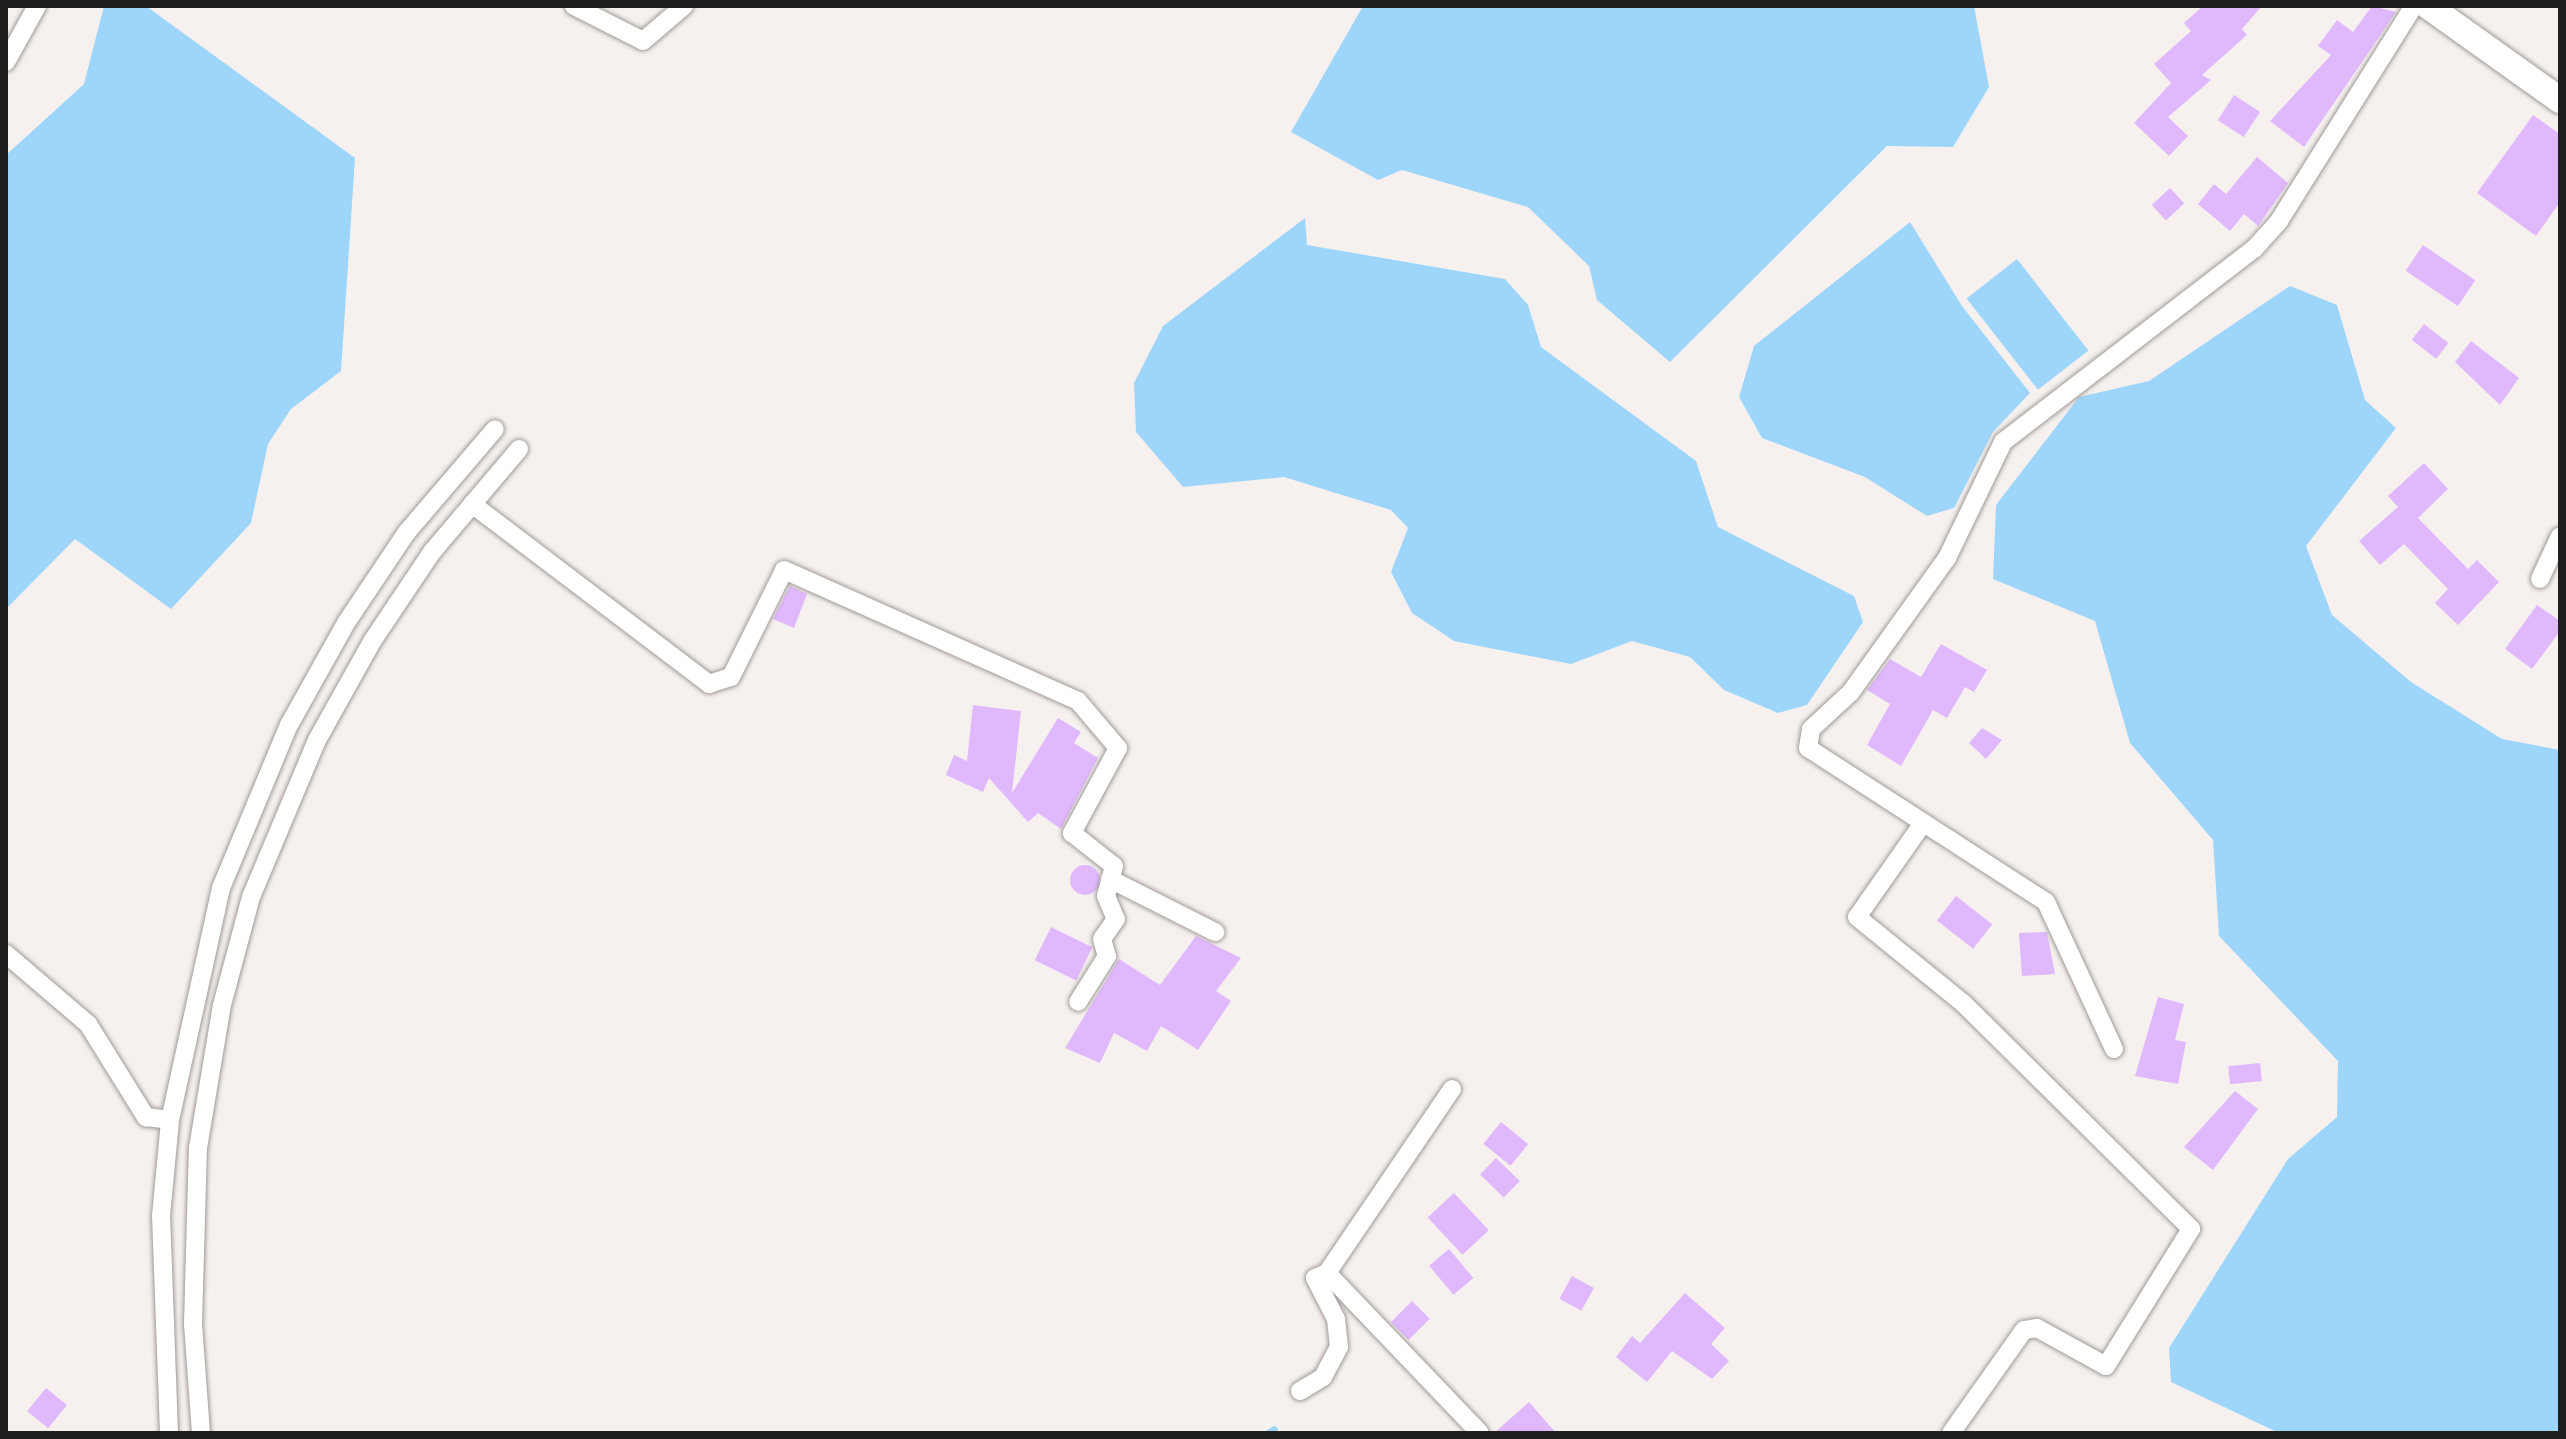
<!DOCTYPE html>
<style>
body{margin:0}
#map{position:relative;width:2566px;height:1439px;overflow:hidden;background:#f6f1ee;font-family:Karla,sans-serif}
div>[style]{position:absolute}
.water>*{inset:0;background:#9ed6fb;transform-origin:0 0}
.stream>*{height:7px;margin:-3.5px;padding:0 3.5px;transform-origin:3.5px;border-radius:3.5px;background:#9ed6fb}
.building>*{inset:0;background:#e0b8fe;transform-origin:0 0}
.round{border-radius:50%}
.roads{filter:drop-shadow(0 0 2px #9f9a97) drop-shadow(0 0 2px #9f9a97)}
.street>*{height:18px;margin:-9px;padding:0 9px;transform-origin:9px;border-radius:9px;background:#fff}
.secondary>*{height:26px;margin:-13px;padding:0 13px;transform-origin:13px;border-radius:13px;background:#fff}
span{translate:-50% -50%;white-space:nowrap;text-align:center;line-height:1.15;-webkit-text-stroke:7px #fff;paint-order:stroke}
.frame{position:absolute;inset:0;border:8px solid #201f1d;pointer-events:none}
</style>
<div id="map">
<div class="water">
<i style="clip-path:polygon(104px 6px,146px 6px,355px 158px,341px 371px,291px 409px,268px 444px,251px 523px,171px 609px,75px 539px,6px 609px,6px 155px,84px 84px)"></i>
<i style="clip-path:polygon(1363px 6px,1974px 6px,1989px 87px,1953px 147px,1887px 146px,1670px 362px,1597px 300px,1589px 266px,1528px 207px,1402px 170px,1378px 180px,1291px 132px)"></i>
<i style="clip-path:polygon(1305px 218px,1307px 245px,1505px 279px,1528px 305px,1541px 347px,1696px 461px,1718px 527px,1854px 596px,1863px 622px,1807px 705px,1778px 713px,1724px 690px,1690px 657px,1632px 641px,1571px 664px,1454px 641px,1412px 613px,1391px 572px,1408px 528px,1391px 510px,1284px 477px,1183px 487px,1136px 432px,1134px 383px,1163px 326px)"></i>
<i style="clip-path:polygon(1910px 222px,1962px 306px,2030px 393px,1993px 432px,1954px 508px,1927px 516px,1865px 477px,1762px 438px,1739px 397px,1754px 346px)"></i>
<i style="left:2017px;top:259px;width:116px;height:64px;rotate:52deg"></i>
<i style="clip-path:polygon(2290px 286px,2337px 305px,2365px 400px,2396px 428px,2306px 546px,2332px 615px,2411px 682px,2502px 739px,2560px 750px,2560px 1433px,2279px 1433px,2171px 1382px,2169px 1348px,2288px 1159px,2337px 1117px,2338px 1061px,2219px 936px,2213px 840px,2130px 743px,2095px 621px,1993px 579px,1996px 505px,2079px 397px,2149px 381px)"></i>
</div>
<div class="stream">
<i style="left:1268px;top:1433px;width:7px;rotate:-34deg"></i>
</div>
<div class="building">
<i style="clip-path:polygon(2203px 6px,2262px 6px,2242px 29px,2247px 35px,2202px 75px,2211px 80px,2168px 117px,2188px 136px,2169px 156px,2134px 123px,2171px 83px,2154px 64px,2191px 31px,2184px 23px)"></i>
<i style="clip-path:polygon(2372px 6px,2396px 12px,2304px 147px,2270px 121px,2331px 55px,2318px 46px,2337px 20px,2353px 32px)"></i>
<i style="left:2234px;top:95px;width:31px;height:30px;rotate:33deg"></i>
<i style="clip-path:polygon(2533px 115px,2560px 134px,2560px 202px,2536px 236px,2477px 193px)"></i>
<i style="clip-path:polygon(2257px 157px,2288px 183px,2258px 226px,2244px 214px,2230px 231px,2198px 204px,2214px 184px,2226px 194px)"></i>
<i style="left:2170px;top:188px;width:21px;height:25px;rotate:47deg"></i>
<i style="left:2423px;top:245px;width:63px;height:31px;rotate:34deg"></i>
<i style="left:2424px;top:324px;width:31px;height:20px;rotate:38deg"></i>
<i style="clip-path:polygon(2471px 341px,2519px 378px,2500px 405px,2455px 362px)"></i>
<i style="clip-path:polygon(2424px 463px,2448px 489px,2418px 518px,2468px 569px,2477px 560px,2499px 582px,2458px 625px,2435px 603px,2448px 589px,2404px 544px,2380px 565px,2359px 541px,2398px 507px,2388px 496px)"></i>
<i style="clip-path:polygon(790px 586px,807px 594px,794px 628px,773px 619px)"></i>
<i style="clip-path:polygon(2537px 605px,2560px 621px,2560px 631px,2532px 669px,2505px 649px)"></i>
<i style="clip-path:polygon(1941px 644px,1987px 670px,1974px 692px,1965px 687px,1947px 718px,1933px 710px,1901px 766px,1867px 745px,1890px 704px,1867px 690px,1890px 659px,1921px 677px)"></i>
<i style="clip-path:polygon(973px 705px,1021px 711px,1012px 793px,1058px 718px,1081px 732px,1074px 743px,1098px 758px,1061px 829px,1038px 813px,1028px 822px,989px 778px,983px 792px,946px 775px,954px 755px,967px 761px)"></i>
<i style="clip-path:polygon(1982px 728px,2002px 740px,1986px 759px,1969px 743px)"></i>
<i class="round" style="left:1070px;top:865px;width:30px;height:30px"></i>
<i style="left:1956px;top:896px;width:46px;height:31px;rotate:38deg"></i>
<i style="left:1051px;top:927px;width:46px;height:37px;rotate:26deg"></i>
<i style="clip-path:polygon(2047px 932px,2055px 974px,2022px 976px,2019px 933px)"></i>
<i style="clip-path:polygon(1196px 936px,1241px 958px,1216px 991px,1231px 1001px,1198px 1050px,1161px 1026px,1147px 1051px,1114px 1033px,1100px 1063px,1065px 1048px,1119px 959px,1160px 985px)"></i>
<i style="clip-path:polygon(2158px 997px,2184px 1004px,2175px 1040px,2186px 1042px,2178px 1084px,2135px 1076px)"></i>
<i style="left:2260px;top:1063px;width:18px;height:32px;rotate:84deg"></i>
<i style="clip-path:polygon(2235px 1091px,2258px 1109px,2213px 1170px,2184px 1147px)"></i>
<i style="left:1501px;top:1122px;width:35px;height:28px;rotate:39deg"></i>
<i style="left:1496px;top:1158px;width:33px;height:23px;rotate:44deg"></i>
<i style="left:1454px;top:1193px;width:51px;height:36px;rotate:47deg"></i>
<i style="left:1449px;top:1249px;width:38px;height:26px;rotate:50deg"></i>
<i style="left:1572px;top:1276px;width:25px;height:26px;rotate:29deg"></i>
<i style="clip-path:polygon(1685px 1293px,1725px 1328px,1711px 1344px,1729px 1361px,1712px 1379px,1672px 1351px,1647px 1382px,1616px 1357px,1632px 1336px,1640px 1343px)"></i>
<i style="left:1412px;top:1301px;width:25px;height:30px;rotate:45deg"></i>
<i style="left:46px;top:1388px;width:27px;height:30px;rotate:39deg"></i>
<i style="clip-path:polygon(1529px 1402px,1556px 1433px,1494px 1433px)"></i>
</div>
<div class="roads">
<div class="street">
<i style="left:574px;top:6px;width:77px;rotate:26.9deg"></i>
<i style="left:643px;top:41px;width:54px;rotate:-40.5deg"></i>
<i style="left:6px;top:62px;width:64px;rotate:-61deg"></i>
<i style="left:472px;top:504px;width:298px;rotate:37.2deg"></i>
<i style="left:709px;top:684px;width:23px;rotate:-18deg"></i>
<i style="left:731px;top:677px;width:119px;rotate:-63.6deg"></i>
<i style="left:784px;top:570px;width:322px;rotate:24deg"></i>
<i style="left:1078px;top:701px;width:62px;rotate:49.6deg"></i>
<i style="left:1118px;top:748px;width:97px;rotate:118.4deg"></i>
<i style="left:1072px;top:833px;width:53px;rotate:38.2deg"></i>
<i style="left:1114px;top:866px;width:31px;rotate:105deg"></i>
<i style="left:1106px;top:896px;width:25px;rotate:67deg"></i>
<i style="left:1116px;top:919px;width:24px;rotate:125deg"></i>
<i style="left:1102px;top:939px;width:18px;rotate:74deg"></i>
<i style="left:1107px;top:956px;width:54px;rotate:122.2deg"></i>
<i style="left:2540px;top:579px;width:47px;rotate:-65.1deg"></i>
<i style="left:1921px;top:826px;width:111px;rotate:125.1deg"></i>
<i style="left:1857px;top:917px;width:136px;rotate:39.1deg"></i>
<i style="left:1963px;top:1003px;width:321px;rotate:44.7deg"></i>
<i style="left:2191px;top:1229px;width:161px;rotate:121.8deg"></i>
<i style="left:2106px;top:1366px;width:79px;rotate:-151.2deg"></i>
<i style="left:2037px;top:1328px;width:13px;rotate:171deg"></i>
<i style="left:2024px;top:1330px;width:126px;rotate:125.3deg"></i>
<i style="left:1110px;top:879px;width:118px;rotate:26.8deg"></i>
<i style="left:6px;top:954px;width:108px;rotate:40.5deg"></i>
<i style="left:88px;top:1024px;width:110px;rotate:58.1deg"></i>
<i style="left:146px;top:1117px;width:24px;rotate:7deg"></i>
<i style="left:2114px;top:1049px;width:162px;rotate:-114.8deg"></i>
<i style="left:2046px;top:902px;width:283px;rotate:-147.1deg"></i>
<i style="left:1808px;top:748px;width:19px;rotate:-81deg"></i>
<i style="left:1811px;top:729px;width:54px;rotate:-42.8deg"></i>
<i style="left:1851px;top:692px;width:165px;rotate:-54.4deg"></i>
<i style="left:1947px;top:558px;width:129px;rotate:-64.2deg"></i>
<i style="left:2003px;top:442px;width:317px;rotate:-37.6deg"></i>
<i style="left:2254px;top:249px;width:38px;rotate:-48deg"></i>
<i style="left:2279px;top:221px;width:254px;rotate:-57.9deg"></i>
<i style="left:1452px;top:1089px;width:222px;rotate:124.2deg"></i>
<i style="left:1327px;top:1273px;width:221px;rotate:46.3deg"></i>
<i style="left:1300px;top:1391px;width:27px;rotate:-31deg"></i>
<i style="left:1323px;top:1377px;width:34px;rotate:-62deg"></i>
<i style="left:1339px;top:1347px;width:28px;rotate:-96deg"></i>
<i style="left:1336px;top:1319px;width:46px;rotate:-117.1deg"></i>
<i style="left:1315px;top:1278px;width:13px;rotate:-23deg"></i>
<i style="left:169px;top:1433px;width:217px;rotate:-92.1deg"></i>
<i style="left:161px;top:1216px;width:96px;rotate:-84.6deg"></i>
<i style="left:170px;top:1120px;width:238px;rotate:-77.6deg"></i>
<i style="left:221px;top:888px;width:177px;rotate:-67.4deg"></i>
<i style="left:289px;top:725px;width:117px;rotate:-60.8deg"></i>
<i style="left:346px;top:623px;width:110px;rotate:-56.2deg"></i>
<i style="left:407px;top:532px;width:135px;rotate:-49.5deg"></i>
<i style="left:201px;top:1433px;width:109px;rotate:-94.2deg"></i>
<i style="left:193px;top:1324px;width:176px;rotate:-88.4deg"></i>
<i style="left:198px;top:1148px;width:145px;rotate:-80.5deg"></i>
<i style="left:222px;top:1005px;width:112px;rotate:-75deg"></i>
<i style="left:251px;top:897px;width:170px;rotate:-67.2deg"></i>
<i style="left:317px;top:740px;width:115px;rotate:-60.8deg"></i>
<i style="left:373px;top:640px;width:106px;rotate:-56.2deg"></i>
<i style="left:432px;top:552px;width:135px;rotate:-49.8deg"></i>
</div>
<div class="secondary">
<i style="left:2428px;top:6px;width:162px;rotate:35.5deg"></i>
</div>
</div>
<div class="frame"></div>
</div>
